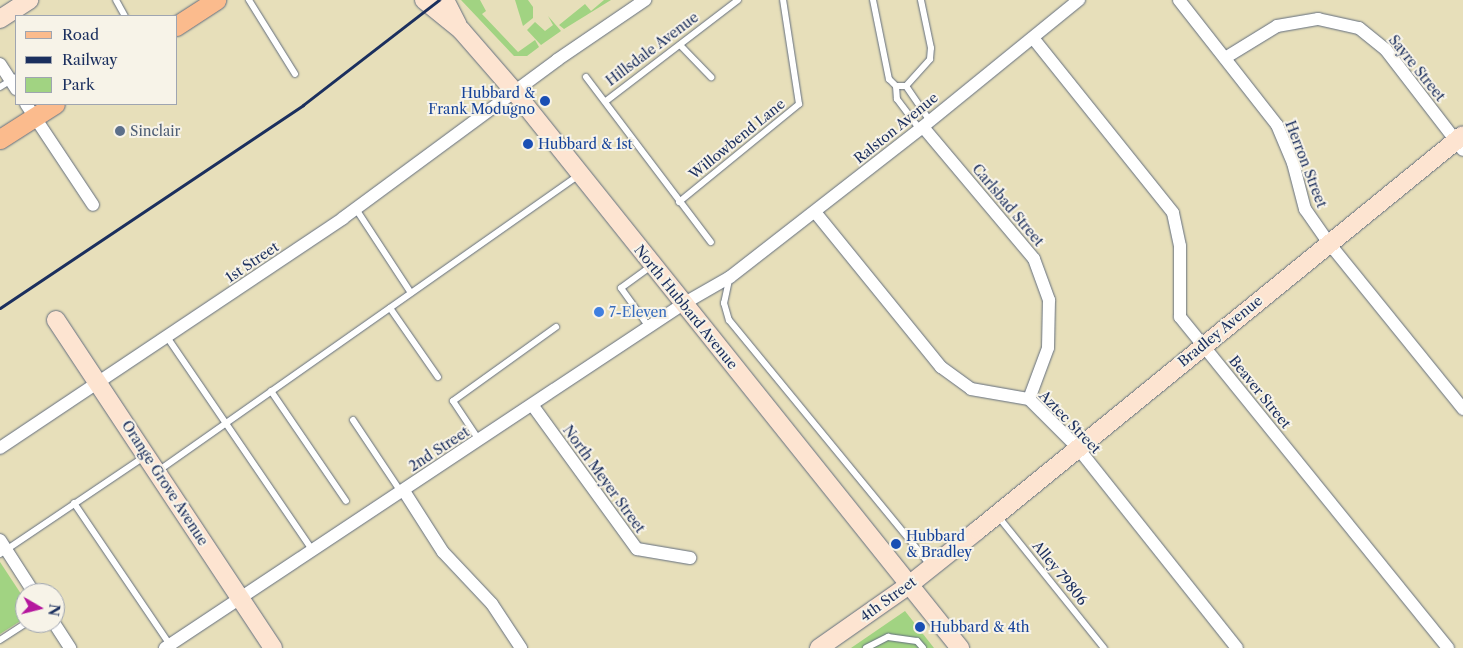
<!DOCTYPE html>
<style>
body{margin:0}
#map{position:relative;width:1463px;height:648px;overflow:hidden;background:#e7dfba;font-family:"Libre Caslon Text",serif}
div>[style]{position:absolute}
.green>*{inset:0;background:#a1d382}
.roads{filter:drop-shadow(0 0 1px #626d7e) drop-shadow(0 0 1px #626d7e)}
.lane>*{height:6px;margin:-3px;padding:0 3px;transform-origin:3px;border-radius:3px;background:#fff}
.street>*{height:12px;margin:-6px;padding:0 6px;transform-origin:6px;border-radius:6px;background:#fff}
.secondary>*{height:18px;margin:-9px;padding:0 9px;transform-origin:9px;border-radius:9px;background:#fde4d1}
.primary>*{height:19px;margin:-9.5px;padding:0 9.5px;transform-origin:9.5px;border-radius:9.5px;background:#fbbb8d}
.rail>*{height:3px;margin:-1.5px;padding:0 1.5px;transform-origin:1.5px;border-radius:1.5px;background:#1b2f5e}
.dots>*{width:14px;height:14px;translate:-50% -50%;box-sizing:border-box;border:2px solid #f7f3e8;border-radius:50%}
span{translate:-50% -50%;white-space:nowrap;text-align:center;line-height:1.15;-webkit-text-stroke:4px #f7f3e8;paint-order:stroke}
.street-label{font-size:14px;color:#1b2f5e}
.transit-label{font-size:14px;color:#164399}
.right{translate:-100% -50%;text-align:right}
.left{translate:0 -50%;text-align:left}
.service-label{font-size:14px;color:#4e5e75}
.shop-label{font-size:14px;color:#366cbe}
.legend{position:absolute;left:15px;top:15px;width:162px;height:90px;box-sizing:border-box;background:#f7f3e8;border:1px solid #9fa5b1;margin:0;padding:6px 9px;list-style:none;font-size:15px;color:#1b2f5e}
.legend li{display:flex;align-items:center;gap:10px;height:25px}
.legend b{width:25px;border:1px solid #9fa5b1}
.north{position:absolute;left:15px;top:583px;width:50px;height:50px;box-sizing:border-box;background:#f7f3e8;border:1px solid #9fa5b1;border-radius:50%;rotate:98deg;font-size:14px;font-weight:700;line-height:20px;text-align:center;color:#1b2f5e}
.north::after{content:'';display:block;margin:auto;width:18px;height:22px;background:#b5179e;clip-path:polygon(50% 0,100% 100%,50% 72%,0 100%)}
</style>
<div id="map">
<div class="green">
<i style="clip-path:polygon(461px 0,480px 0,486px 11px,482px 14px,518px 52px,535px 40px,539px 47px,527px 56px,514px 56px)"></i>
<i style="clip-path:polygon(515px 0,528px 0,533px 7px,533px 18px,523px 26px)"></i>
<i style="clip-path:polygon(604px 0,611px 0,564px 29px,559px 25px,585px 4px,591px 11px)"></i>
<i style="clip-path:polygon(548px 16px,561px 31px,541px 45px,527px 30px,535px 22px,545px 31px,553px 25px)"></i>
<i style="clip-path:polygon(0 562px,25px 600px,25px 618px,0 634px)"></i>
<i style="clip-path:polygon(905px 611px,934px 648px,851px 648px)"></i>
</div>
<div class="roads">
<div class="lane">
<i style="left:116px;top:0;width:18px;rotate:61deg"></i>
<i style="left:249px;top:0;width:87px;rotate:58.1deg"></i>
<i style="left:873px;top:0;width:81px;rotate:78.6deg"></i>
<i style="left:889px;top:79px;width:10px;rotate:45deg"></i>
<i style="left:896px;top:86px;width:10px"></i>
<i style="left:906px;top:86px;width:36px;rotate:-48deg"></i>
<i style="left:930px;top:59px;width:11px;rotate:-85deg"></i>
<i style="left:931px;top:48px;width:49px;rotate:-101.8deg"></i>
<i style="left:680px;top:45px;width:45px;rotate:45.9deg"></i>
<i style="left:586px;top:77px;width:207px;rotate:52.9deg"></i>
<i style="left:896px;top:86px;width:13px;rotate:86deg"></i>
<i style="left:897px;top:99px;width:38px;rotate:53deg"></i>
<i style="left:906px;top:86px;width:42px;rotate:55.6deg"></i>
<i style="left:0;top:87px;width:19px;rotate:-32deg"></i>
<i style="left:606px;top:101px;width:166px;rotate:-37.4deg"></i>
<i style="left:679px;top:202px;width:155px;rotate:-39.2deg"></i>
<i style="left:799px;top:104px;width:105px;rotate:-98.7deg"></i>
<i style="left:356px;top:209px;width:100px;rotate:56.8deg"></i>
<i style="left:729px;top:280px;width:24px;rotate:102deg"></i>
<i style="left:724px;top:303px;width:18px;rotate:74deg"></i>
<i style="left:729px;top:320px;width:318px;rotate:50.6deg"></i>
<i style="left:390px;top:308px;width:84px;rotate:55.2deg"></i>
<i style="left:649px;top:327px;width:48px;rotate:-125.7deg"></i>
<i style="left:621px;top:288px;width:37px;rotate:-36deg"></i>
<i style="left:167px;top:337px;width:259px;rotate:55.7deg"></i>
<i style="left:271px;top:391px;width:133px;rotate:55.7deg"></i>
<i style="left:353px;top:420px;width:87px;rotate:56.3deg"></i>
<i style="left:479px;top:440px;width:47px;rotate:-123.7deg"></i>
<i style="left:453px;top:401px;width:127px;rotate:-35.7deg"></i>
<i style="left:158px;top:471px;width:515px;rotate:-35.11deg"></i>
<i style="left:74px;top:503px;width:171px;rotate:55.9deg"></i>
<i style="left:997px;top:515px;width:171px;rotate:51.2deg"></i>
<i style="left:0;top:554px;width:174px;rotate:-34deg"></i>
<i style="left:0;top:640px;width:31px;rotate:-33deg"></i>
<i style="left:866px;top:648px;width:25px;rotate:-27deg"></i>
<i style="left:888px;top:637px;width:29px;rotate:8deg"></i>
<i style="left:917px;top:641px;width:9px;rotate:49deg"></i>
</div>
<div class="street">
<i style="left:1179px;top:0;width:159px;rotate:51.9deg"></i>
<i style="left:1277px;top:125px;width:41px;rotate:67.2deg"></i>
<i style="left:1293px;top:163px;width:48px;rotate:75.4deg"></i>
<i style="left:1305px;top:209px;width:40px;rotate:55.1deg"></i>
<i style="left:1328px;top:242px;width:215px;rotate:51deg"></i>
<i style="left:1033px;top:38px;width:224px;rotate:51.3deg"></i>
<i style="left:1173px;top:213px;width:34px;rotate:78deg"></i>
<i style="left:1180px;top:246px;width:71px;rotate:90deg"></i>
<i style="left:1180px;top:317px;width:426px;rotate:51deg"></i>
<i style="left:1225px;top:58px;width:61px;rotate:-31.6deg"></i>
<i style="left:1277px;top:26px;width:42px;rotate:-9.7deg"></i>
<i style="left:1318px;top:19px;width:42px;rotate:12.4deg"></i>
<i style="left:1359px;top:28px;width:35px;rotate:39deg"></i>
<i style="left:1386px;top:50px;width:126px;rotate:52.4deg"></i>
<i style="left:0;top:64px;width:30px;rotate:57deg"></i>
<i style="left:26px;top:104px;width:121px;rotate:56.4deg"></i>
<i style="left:923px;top:127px;width:172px;rotate:49.9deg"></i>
<i style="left:1034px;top:259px;width:44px;rotate:69.9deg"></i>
<i style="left:1049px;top:300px;width:48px;rotate:91.2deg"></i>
<i style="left:1048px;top:348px;width:54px;rotate:110.4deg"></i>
<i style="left:815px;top:212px;width:200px;rotate:50.9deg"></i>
<i style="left:941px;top:367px;width:37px;rotate:36deg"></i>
<i style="left:971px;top:389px;width:59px;rotate:9.8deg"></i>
<i style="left:1029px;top:399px;width:68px;rotate:45deg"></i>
<i style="left:1077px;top:447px;width:257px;rotate:51.5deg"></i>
<i style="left:533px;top:406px;width:177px;rotate:54deg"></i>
<i style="left:637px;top:549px;width:54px;rotate:9.6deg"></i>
<i style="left:0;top:448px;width:413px;rotate:-33.8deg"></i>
<i style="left:343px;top:218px;width:266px;rotate:-36.4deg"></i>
<i style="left:557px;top:60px;width:107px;rotate:-34.3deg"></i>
<i style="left:404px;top:491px;width:72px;rotate:57.4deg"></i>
<i style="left:443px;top:552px;width:71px;rotate:46.7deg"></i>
<i style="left:492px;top:604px;width:53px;rotate:56.6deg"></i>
<i style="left:0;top:540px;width:63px;rotate:57.3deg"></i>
<i style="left:54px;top:623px;width:30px;rotate:57deg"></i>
<i style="left:165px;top:648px;width:622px;rotate:-33.59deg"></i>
<i style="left:683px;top:304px;width:54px;rotate:-29.9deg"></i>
<i style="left:730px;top:277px;width:241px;rotate:-37.9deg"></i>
<i style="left:920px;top:129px;width:205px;rotate:-39.1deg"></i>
</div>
<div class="secondary">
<i style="left:424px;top:0;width:48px;rotate:39deg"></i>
<i style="left:461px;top:30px;width:81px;rotate:49deg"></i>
<i style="left:514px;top:91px;width:714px;rotate:51.32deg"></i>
<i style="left:445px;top:0;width:28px;rotate:63deg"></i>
<i style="left:0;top:19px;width:35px;rotate:-33deg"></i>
<i style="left:56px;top:320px;width:393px;rotate:56.5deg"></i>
<i style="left:819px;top:648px;width:110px;rotate:-35deg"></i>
<i style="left:909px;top:585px;width:88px;rotate:-38.6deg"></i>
<i style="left:978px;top:530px;width:625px;rotate:-39.16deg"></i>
</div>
<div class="primary">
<i style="left:176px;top:26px;width:48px;rotate:-33deg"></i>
<i style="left:0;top:139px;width:65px;rotate:-32.5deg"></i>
</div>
</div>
<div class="rail">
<i style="left:0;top:308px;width:365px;rotate:-33.8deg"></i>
<i style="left:303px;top:105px;width:172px;rotate:-37.7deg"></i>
</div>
<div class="dots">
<i style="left:545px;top:101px;background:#1a4fb4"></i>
<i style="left:120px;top:131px;background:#5c6f8a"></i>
<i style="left:528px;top:144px;background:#1a4fb4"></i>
<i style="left:599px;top:312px;background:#3f7fe0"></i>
<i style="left:896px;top:544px;background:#1a4fb4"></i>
<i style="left:920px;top:627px;background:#1a4fb4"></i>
</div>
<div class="street-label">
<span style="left:652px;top:49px;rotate:-37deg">Hillsdale Avenue</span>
<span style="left:1417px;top:68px;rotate:51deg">Sayre Street</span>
<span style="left:896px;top:128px;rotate:-39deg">Ralston Avenue</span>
<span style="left:737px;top:139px;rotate:-39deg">Willowbend Lane</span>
<span style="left:1306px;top:164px;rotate:69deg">Herron Street</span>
<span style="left:1008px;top:205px;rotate:50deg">Carlsbad Street</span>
<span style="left:252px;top:262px;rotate:-34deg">1st Street</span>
<span style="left:686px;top:307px;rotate:51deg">North Hubbard Avenue</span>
<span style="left:1220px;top:331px;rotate:-39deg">Bradley Avenue</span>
<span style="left:1260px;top:392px;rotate:51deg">Beaver Street</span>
<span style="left:1070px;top:422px;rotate:46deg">Aztec Street</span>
<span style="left:439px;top:449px;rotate:-33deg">2nd Street</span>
<span style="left:604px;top:479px;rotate:54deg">North Meyer Street</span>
<span style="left:165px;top:483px;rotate:57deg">Orange Grove Avenue</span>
<span style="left:1060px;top:573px;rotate:51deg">Alley 79806</span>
<span style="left:888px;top:599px;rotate:-36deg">4th Street</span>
</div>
<div class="transit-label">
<span class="right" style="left:535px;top:101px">Hubbard &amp;<br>Frank Modugno</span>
<span class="left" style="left:538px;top:144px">Hubbard &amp; 1st</span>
<span class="left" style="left:906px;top:544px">Hubbard<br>&amp; Bradley</span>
<span class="left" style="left:930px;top:627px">Hubbard &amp; 4th</span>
</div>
<div class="service-label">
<span class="left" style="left:130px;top:131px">Sinclair</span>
</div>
<div class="shop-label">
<span class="left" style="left:609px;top:312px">7-Eleven</span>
</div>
<ul class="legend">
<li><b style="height:6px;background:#fbbb8d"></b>Road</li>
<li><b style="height:6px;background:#1b2f5e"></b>Railway</li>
<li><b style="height:14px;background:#a1d382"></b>Park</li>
</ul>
<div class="north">N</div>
</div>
